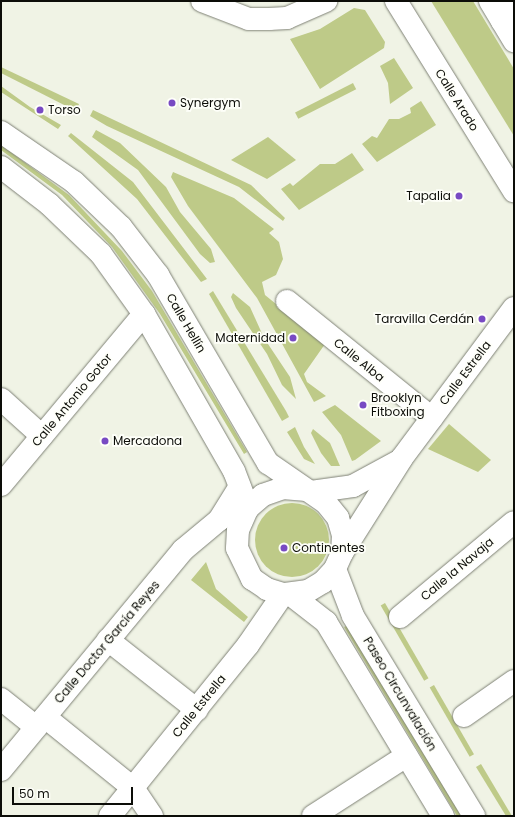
<!DOCTYPE html>
<meta charset="utf-8">
<style>
body{margin:0}
#map{position:relative;width:515px;height:817px;overflow:hidden;background:#f0f3e5;font-family:Poppins,sans-serif}
div>[style]{position:absolute}
.green>*{inset:0;background:#beca88;transform-origin:0 0}
.round{border-radius:50%}
.roads{filter:drop-shadow(0 0 1px #7e8175) drop-shadow(0 0 1px #7e8175)}
.minor>*{height:22px;margin:-11px;padding:0 11px;transform-origin:11px;border-radius:11px;background:#fff}
.major>*{height:22px;margin:-11px;padding:0 11px;transform-origin:11px;border-radius:11px;background:#fff}
.dots>*{width:11px;height:11px;translate:-50% -50%;box-sizing:border-box;border:2px solid #fefff9;border-radius:50%}
span{translate:-50% -50%;white-space:nowrap;text-align:center;line-height:1.15;-webkit-text-stroke:3.5px #fefff9;paint-order:stroke}
.street-label{font-size:12px;color:#0c0d08}
.poi-label{font-size:12px;color:#0c0d08}
.left{translate:0 -50%;text-align:left}
.right{translate:-100% -50%;text-align:right}
.frame{position:absolute;inset:0;border:2px solid #0c0d08;pointer-events:none}
.scale{position:absolute;left:12px;top:787px;width:121px;height:18px;box-sizing:border-box;border:2px solid #0c0d08;border-top:0;padding-left:5px;font-size:12px;line-height:14px;white-space:nowrap;color:#0c0d08;-webkit-text-stroke:3px #fefff9;paint-order:stroke}
</style>
<div id="map">
<div class="green">
<i style="clip-path:polygon(431px 1px,473px 1px,514px 69px,514px 136px)"></i>
<i style="clip-path:polygon(354px 8px,365px 10px,385px 42px,384px 48px,320px 89px,290px 39px,320px 29px)"></i>
<i style="clip-path:polygon(394px 58px,413px 88px,390px 104px,388px 83px,380px 66px)"></i>
<i style="clip-path:polygon(1px 67px,79px 104px,76px 111px,1px 73px)"></i>
<i style="left:353px;top:83px;width:7px;height:65px;rotate:63deg"></i>
<i style="clip-path:polygon(1px 86px,30px 107px,61px 125px,58px 129px,1px 92px)"></i>
<i style="clip-path:polygon(421px 101px,436px 125px,377px 162px,362px 144px,372px 136px,377px 138px,389px 119px,399px 119px,411px 113px,410px 108px)"></i>
<i style="clip-path:polygon(93px 110px,251px 185px,285px 218px,283px 221px,239px 187px,107px 126px,90px 116px)"></i>
<i style="clip-path:polygon(96px 130px,120px 143px,166px 187px,180px 212px,211px 249px,215px 262px,210px 263px,200px 254px,138px 170px,92px 137px)"></i>
<i style="clip-path:polygon(71px 133px,133px 182px,207px 279px,201px 282px,137px 199px,68px 136px)"></i>
<i style="clip-path:polygon(268px 137px,296px 160px,267px 179px,231px 160px)"></i>
<i style="clip-path:polygon(1px 145px,69px 195px,122px 251px,152px 291px,247px 452px,244px 454px,160px 314px,112px 247px,62px 195px,1px 150px)"></i>
<i style="clip-path:polygon(352px 153px,364px 170px,299px 210px,281px 189px,290px 183px,293px 186px,320px 164px,335px 164px)"></i>
<i style="clip-path:polygon(173px 172px,234px 198px,274px 229px,269px 233px,279px 242px,283px 259px,276px 275px,262px 282px,265px 295px,325px 344px,304px 374px,307px 382px,326px 396px,314px 402px,257px 298px,188px 206px,171px 177px)"></i>
<i style="clip-path:polygon(213px 291px,286px 411px,289px 417px,282px 421px,209px 294px)"></i>
<i style="clip-path:polygon(233px 293px,250px 307px,264px 338px,290px 377px,296px 399px,282px 385px,267px 354px,236px 308px,231px 297px)"></i>
<i style="clip-path:polygon(335px 405px,381px 441px,355px 460px,352px 461px,341px 435px,322px 412px)"></i>
<i style="clip-path:polygon(449px 424px,491px 460px,478px 472px,428px 449px)"></i>
<i style="clip-path:polygon(295px 427px,304px 447px,315px 464px,304px 459px,287px 432px)"></i>
<i style="clip-path:polygon(313px 429px,330px 443px,340px 466px,331px 466px,321px 453px,311px 433px)"></i>
<i class="round" style="left:255px;top:503px;width:74px;height:74px"></i>
<i style="clip-path:polygon(206px 562px,216px 589px,248px 617px,244px 622px,191px 580px)"></i>
<i style="left:385px;top:603px;width:87px;height:5px;rotate:60deg"></i>
<i style="clip-path:polygon(348px 625px,463px 816px,457px 816px,344px 627px)"></i>
<i style="left:434px;top:685px;width:80px;height:5px;rotate:60deg"></i>
<i style="clip-path:polygon(481px 764px,512px 816px,506px 816px,476px 767px)"></i>
</div>
<div class="roads">
<div class="minor">
<i style="left:202px;top:1px;width:50px;rotate:21deg"></i>
<i style="left:249px;top:19px;width:20px"></i>
<i style="left:269px;top:19px;width:18px;rotate:-3deg"></i>
<i style="left:287px;top:18px;width:43px;rotate:-23.6deg"></i>
<i style="left:396px;top:1px;width:224px;rotate:58.2deg"></i>
<i style="left:490px;top:1px;width:47px;rotate:59deg"></i>
<i style="left:502px;top:21px;width:23px;rotate:-59deg"></i>
<i style="left:287px;top:301px;width:186px;rotate:38.9deg"></i>
<i style="left:1px;top:399px;width:55px;rotate:42.1deg"></i>
<i style="left:1px;top:485px;width:223px;rotate:-50.1deg"></i>
<i style="left:311px;top:492px;width:42px;rotate:-8.1deg"></i>
<i style="left:353px;top:486px;width:50px;rotate:-28.6deg"></i>
<i style="left:342px;top:553px;width:112px;rotate:-57.7deg"></i>
<i style="left:402px;top:458px;width:187px;rotate:-53.3deg"></i>
<i style="left:400px;top:617px;width:148px;rotate:-39.8deg"></i>
<i style="left:108px;top:640px;width:113px;rotate:38.2deg"></i>
<i style="left:1px;top:699px;width:45px;rotate:38.7deg"></i>
<i style="left:464px;top:716px;width:61px;rotate:-35deg"></i>
<i style="left:45px;top:717px;width:113px;rotate:38.9deg"></i>
<i style="left:133px;top:788px;width:34px;rotate:56deg"></i>
<i style="left:1px;top:770px;width:286px;rotate:-50.4deg"></i>
<i style="left:183px;top:550px;width:47px;rotate:-39.8deg"></i>
<i style="left:219px;top:520px;width:39px;rotate:-58deg"></i>
<i style="left:110px;top:816px;width:220px;rotate:-51.1deg"></i>
<i style="left:248px;top:645px;width:62px;rotate:-55.5deg"></i>
<i style="left:313px;top:816px;width:111px;rotate:-32.8deg"></i>
</div>
<div class="major">
<i style="left:1px;top:132px;width:88px;rotate:34.4deg"></i>
<i style="left:74px;top:182px;width:65px;rotate:43.8deg"></i>
<i style="left:121px;top:227px;width:61px;rotate:52.4deg"></i>
<i style="left:158px;top:275px;width:218px;rotate:59.7deg"></i>
<i style="left:268px;top:463px;width:70px;rotate:34.6deg"></i>
<i style="left:326px;top:503px;width:19px;rotate:51deg"></i>
<i style="left:338px;top:518px;width:18px;rotate:74deg"></i>
<i style="left:343px;top:535px;width:18px;rotate:93deg"></i>
<i style="left:342px;top:553px;width:17px;rotate:114deg"></i>
<i style="left:335px;top:569px;width:18px;rotate:133deg"></i>
<i style="left:323px;top:582px;width:17px;rotate:149deg"></i>
<i style="left:308px;top:591px;width:25px;rotate:173deg"></i>
<i style="left:283px;top:594px;width:17px;rotate:-163deg"></i>
<i style="left:267px;top:589px;width:18px;rotate:-146deg"></i>
<i style="left:252px;top:579px;width:34px;rotate:-116deg"></i>
<i style="left:237px;top:548px;width:18px;rotate:-87deg"></i>
<i style="left:238px;top:530px;width:24px;rotate:-66deg"></i>
<i style="left:248px;top:508px;width:20px;rotate:-41deg"></i>
<i style="left:263px;top:495px;width:21px;rotate:-19deg"></i>
<i style="left:283px;top:488px;width:21px;rotate:5deg"></i>
<i style="left:1px;top:167px;width:61px;rotate:37.6deg"></i>
<i style="left:49px;top:204px;width:72px;rotate:43.9deg"></i>
<i style="left:101px;top:254px;width:74px;rotate:54.4deg"></i>
<i style="left:144px;top:314px;width:181px;rotate:60.2deg"></i>
<i style="left:234px;top:471px;width:40px;rotate:69deg"></i>
<i style="left:335px;top:569px;width:50px;rotate:69deg"></i>
<i style="left:353px;top:616px;width:234px;rotate:58.8deg"></i>
<i style="left:290px;top:594px;width:46px;rotate:37.9deg"></i>
<i style="left:326px;top:622px;width:227px;rotate:58.9deg"></i>
</div>
</div>
<div class="dots">
<i style="left:172px;top:103px;background:#784ac3"></i>
<i style="left:40px;top:110px;background:#784ac3"></i>
<i style="left:459px;top:196px;background:#784ac3"></i>
<i style="left:482px;top:319px;background:#784ac3"></i>
<i style="left:293px;top:338px;background:#784ac3"></i>
<i style="left:363px;top:405px;background:#784ac3"></i>
<i style="left:105px;top:441px;background:#784ac3"></i>
<i style="left:284px;top:548px;background:#784ac3"></i>
</div>
<div class="street-label">
<span style="left:457px;top:100px;rotate:58deg">Calle Arado</span>
<span style="left:186px;top:323px;rotate:60deg">Calle Hellín</span>
<span style="left:359px;top:360px;rotate:39deg">Calle Alba</span>
<span style="left:465px;top:373px;rotate:-53deg">Calle Estrella</span>
<span style="left:72px;top:400px;rotate:-50deg">Calle Antonio Gotor</span>
<span style="left:457px;top:569px;rotate:-40deg">Calle la Navaja</span>
<span style="left:107px;top:642px;rotate:-50deg">Calle Doctor García Reyes</span>
<span style="left:400px;top:694px;rotate:59deg">Paseo Circunvalación</span>
<span style="left:199px;top:706px;rotate:-51deg">Calle Estrella</span>
</div>
<div class="poi-label">
<span class="left" style="left:180px;top:103px">Synergym</span>
<span class="left" style="left:48px;top:110px">Torso</span>
<span class="right" style="left:451px;top:196px">Tapalia</span>
<span class="right" style="left:474px;top:319px">Taravilla Cerdán</span>
<span class="right" style="left:285px;top:338px">Maternidad</span>
<span class="left" style="left:371px;top:405px">Brooklyn<br>Fitboxing</span>
<span class="left" style="left:113px;top:441px">Mercadona</span>
<span class="left" style="left:292px;top:548px">Continentes</span>
</div>
<div class="frame"></div>
<div class="scale">50 m</div>
</div>
